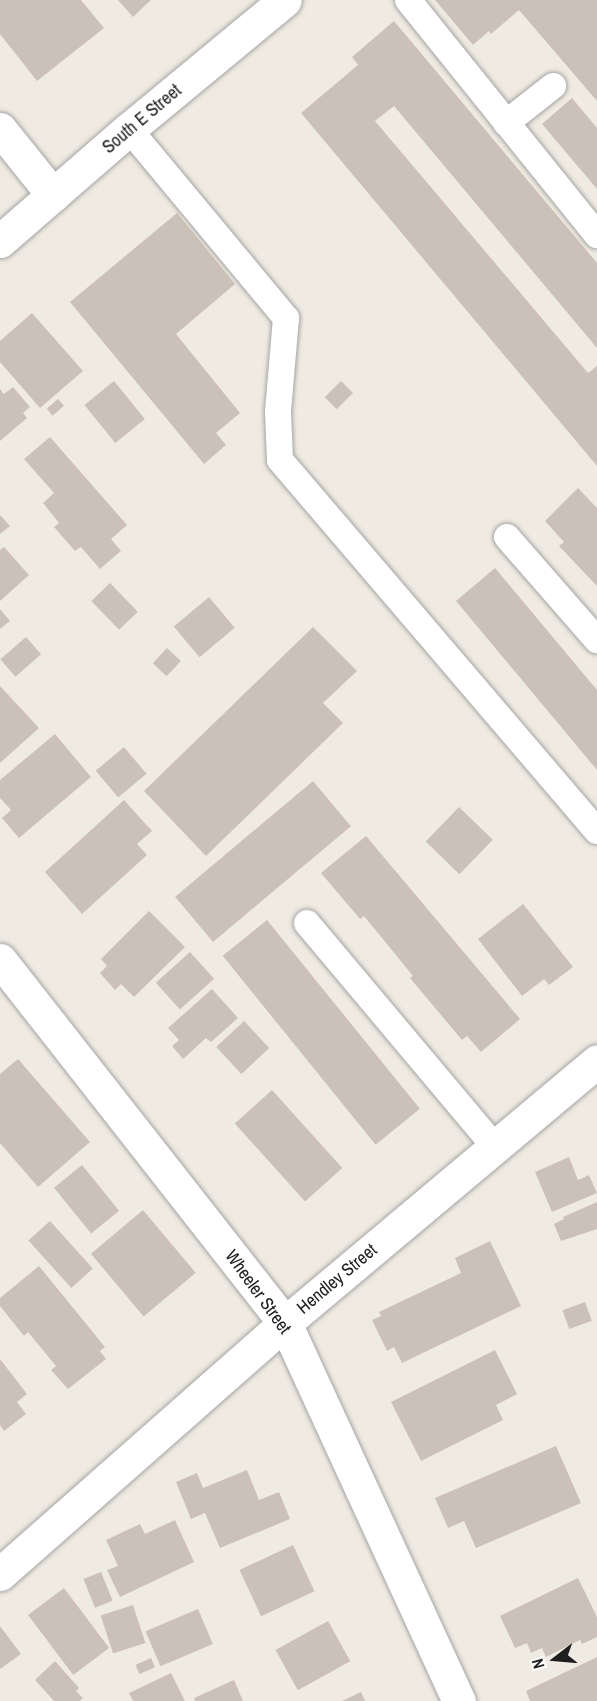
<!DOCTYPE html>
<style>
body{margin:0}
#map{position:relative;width:597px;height:1701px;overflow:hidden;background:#f0ebe2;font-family:"Archivo Narrow",sans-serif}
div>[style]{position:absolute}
.building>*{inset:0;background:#ccc1b8;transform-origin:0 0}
.roads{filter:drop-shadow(0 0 2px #a5a5a5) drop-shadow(0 0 2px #a5a5a5)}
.service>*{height:26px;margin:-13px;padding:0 13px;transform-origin:13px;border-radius:13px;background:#fff}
.minor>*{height:33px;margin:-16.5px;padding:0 16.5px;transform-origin:16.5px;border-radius:16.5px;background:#fff}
.tertiary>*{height:33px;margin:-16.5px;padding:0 16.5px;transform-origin:16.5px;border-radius:16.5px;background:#fff}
span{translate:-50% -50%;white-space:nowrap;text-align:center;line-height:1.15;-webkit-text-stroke:4.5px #fff;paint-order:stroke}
.street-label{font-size:18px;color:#1e1e1e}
.north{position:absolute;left:525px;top:1629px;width:60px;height:60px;-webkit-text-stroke:4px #fff;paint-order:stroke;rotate:254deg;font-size:16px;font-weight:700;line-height:24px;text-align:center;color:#1e1e1e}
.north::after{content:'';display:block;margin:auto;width:21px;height:27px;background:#1e1e1e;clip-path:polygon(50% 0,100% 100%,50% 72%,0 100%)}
</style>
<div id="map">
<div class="building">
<i style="clip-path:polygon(0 0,81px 0,104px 28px,37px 81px,0 34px)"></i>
<i style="clip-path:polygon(118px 0,151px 0,133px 17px)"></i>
<i style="clip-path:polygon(435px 0,597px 0,597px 101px,519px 10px,491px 34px,489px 31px,473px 45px)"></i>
<i style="clip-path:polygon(394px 21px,597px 263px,597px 348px,394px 106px,375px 121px,588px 373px,597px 366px,597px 466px,301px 113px,358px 65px,352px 57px)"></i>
<i style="clip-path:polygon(572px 98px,597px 128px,597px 189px,542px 124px)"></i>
<i style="clip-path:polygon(177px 213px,235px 284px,176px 334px,240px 413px,216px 433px,226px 445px,204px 464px,70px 302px)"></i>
<i style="clip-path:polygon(32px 313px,83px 371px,40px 408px,0 362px,0 341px)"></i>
<i style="left:114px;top:381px;width:49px;height:38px;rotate:51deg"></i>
<i style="left:341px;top:381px;width:17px;height:23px;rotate:45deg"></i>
<i style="clip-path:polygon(13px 387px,30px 407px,23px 413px,27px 418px,0 441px,0 389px,4px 394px)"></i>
<i style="left:58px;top:399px;width:9px;height:15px;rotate:49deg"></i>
<i style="clip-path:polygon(50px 437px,127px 525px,111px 539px,121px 551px,100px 569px,81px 547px,75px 551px,54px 527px,59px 523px,43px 503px,54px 493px,24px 459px)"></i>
<i style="clip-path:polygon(578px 488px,597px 508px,597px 586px,559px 546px,564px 542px,545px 521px)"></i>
<i style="clip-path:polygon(0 515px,10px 526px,0 534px)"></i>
<i style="clip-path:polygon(4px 547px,29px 575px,0 601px,0 550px)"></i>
<i style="clip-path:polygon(495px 568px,597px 690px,597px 770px,456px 601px)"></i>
<i style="left:110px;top:583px;width:40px;height:26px;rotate:46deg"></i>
<i style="left:209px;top:597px;width:40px;height:46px;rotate:50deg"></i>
<i style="clip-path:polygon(0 609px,10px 621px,0 629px)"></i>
<i style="clip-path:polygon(313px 627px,357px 671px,323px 703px,343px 723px,206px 856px,144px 791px)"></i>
<i style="left:26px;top:637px;width:23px;height:34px;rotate:49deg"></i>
<i style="left:167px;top:648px;width:19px;height:21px;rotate:43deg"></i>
<i style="clip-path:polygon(0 686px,39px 728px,0 763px)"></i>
<i style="clip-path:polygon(55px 734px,91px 777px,19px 838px,2px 818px,11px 810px,0 798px,0 780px)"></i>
<i style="left:124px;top:747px;width:35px;height:37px;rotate:50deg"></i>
<i style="left:313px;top:781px;width:59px;height:180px;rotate:50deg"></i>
<i style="clip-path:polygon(124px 800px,152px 831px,137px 844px,147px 855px,82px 914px,45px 872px)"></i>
<i style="left:459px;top:807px;width:47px;height:48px;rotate:44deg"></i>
<i style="clip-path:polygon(366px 836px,520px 1019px,481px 1052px,467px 1036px,462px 1040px,410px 978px,413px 976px,364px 916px,360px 919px,321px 873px)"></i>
<i style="clip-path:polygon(523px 904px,573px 967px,549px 985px,544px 979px,522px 996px,478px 939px)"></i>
<i style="clip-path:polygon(149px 911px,185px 947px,134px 997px,121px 984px,115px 990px,100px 973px,107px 966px,101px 959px)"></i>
<i style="left:267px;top:920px;width:243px;height:57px;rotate:51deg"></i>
<i style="left:190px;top:952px;width:36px;height:46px;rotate:48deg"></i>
<i style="clip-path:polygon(212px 989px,238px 1018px,211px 1042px,206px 1038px,183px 1059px,172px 1046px,179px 1040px,168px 1028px)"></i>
<i style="left:244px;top:1021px;width:37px;height:38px;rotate:47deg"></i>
<i style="clip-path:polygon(18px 1059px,90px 1142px,38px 1187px,0 1143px,0 1074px)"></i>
<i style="left:272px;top:1090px;width:105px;height:50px;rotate:48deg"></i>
<i style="clip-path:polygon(569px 1157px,578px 1180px,589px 1175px,597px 1193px,552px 1212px,535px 1172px)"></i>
<i style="left:82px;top:1165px;width:59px;height:36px;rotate:51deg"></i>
<i style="clip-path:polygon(597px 1202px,597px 1229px,561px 1241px,554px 1224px,564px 1219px,563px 1217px)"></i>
<i style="left:143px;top:1210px;width:82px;height:68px;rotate:50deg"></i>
<i style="left:50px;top:1221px;width:64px;height:29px;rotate:48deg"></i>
<i style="clip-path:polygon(490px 1241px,521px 1306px,402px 1363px,394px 1347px,387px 1351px,372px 1320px,381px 1316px,379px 1312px,461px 1273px,455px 1258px)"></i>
<i style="clip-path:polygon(39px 1266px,105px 1347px,100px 1351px,106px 1359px,68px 1389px,51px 1370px,56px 1366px,28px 1332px,24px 1336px,0 1306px,0 1298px)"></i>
<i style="left:585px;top:1302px;width:20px;height:24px;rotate:70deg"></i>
<i style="clip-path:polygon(495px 1350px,517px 1394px,496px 1405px,503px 1420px,421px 1461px,391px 1402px)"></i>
<i style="clip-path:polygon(0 1359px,27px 1394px,17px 1402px,26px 1414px,4px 1431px,0 1425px)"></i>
<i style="clip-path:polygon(556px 1446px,581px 1503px,476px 1548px,464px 1521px,448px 1528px,435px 1498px)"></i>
<i style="clip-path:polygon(247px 1470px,259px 1500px,279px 1492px,290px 1519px,220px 1548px,205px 1513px,191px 1519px,176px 1482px,197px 1473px,203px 1488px)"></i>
<i style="clip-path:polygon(175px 1520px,194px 1562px,120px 1597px,107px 1570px,118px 1566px,106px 1540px,140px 1524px,145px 1534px)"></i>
<i style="left:293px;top:1545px;width:51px;height:59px;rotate:65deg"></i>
<i style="left:101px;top:1572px;width:31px;height:19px;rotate:68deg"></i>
<i style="clip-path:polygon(578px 1578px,597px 1617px,597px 1637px,582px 1644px,580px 1640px,546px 1657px,542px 1648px,531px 1653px,527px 1643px,515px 1648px,500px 1616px)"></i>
<i style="left:64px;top:1588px;width:75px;height:45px;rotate:53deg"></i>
<i style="left:133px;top:1605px;width:40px;height:34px;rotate:72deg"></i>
<i style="left:198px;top:1609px;width:38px;height:57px;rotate:67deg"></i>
<i style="left:328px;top:1621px;width:46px;height:60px;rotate:61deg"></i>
<i style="clip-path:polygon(0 1626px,21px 1654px,0 1669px)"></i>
<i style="clip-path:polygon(597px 1657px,597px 1701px,530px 1701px,526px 1691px)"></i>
<i style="left:151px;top:1658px;width:10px;height:17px;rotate:66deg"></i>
<i style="clip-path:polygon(55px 1661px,79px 1688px,76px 1691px,83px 1698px,80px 1701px,54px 1701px,35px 1680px)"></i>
<i style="clip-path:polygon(171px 1673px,185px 1701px,133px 1701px,129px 1693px)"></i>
<i style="clip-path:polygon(234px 1680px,243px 1701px,195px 1701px,194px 1698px)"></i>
<i style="clip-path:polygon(361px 1692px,365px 1701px,342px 1701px)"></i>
</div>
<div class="roads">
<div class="service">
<i style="left:408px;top:0;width:302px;rotate:51.2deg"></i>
<i style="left:506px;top:123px;width:60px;rotate:-38.2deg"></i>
<i style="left:129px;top:129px;width:246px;rotate:50.3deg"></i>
<i style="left:286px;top:318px;width:94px;rotate:94.9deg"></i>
<i style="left:278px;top:412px;width:48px;rotate:87.6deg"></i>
<i style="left:280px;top:460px;width:488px;rotate:49.5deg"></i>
<i style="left:507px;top:537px;width:137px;rotate:48.9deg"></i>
<i style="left:307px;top:923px;width:292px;rotate:50deg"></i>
</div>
<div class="minor">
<i style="left:0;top:129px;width:85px;rotate:51.2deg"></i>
<i style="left:0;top:960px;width:462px;rotate:51.9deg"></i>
<i style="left:285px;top:1323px;width:416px;rotate:65.3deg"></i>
<i style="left:0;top:1574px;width:380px;rotate:-41.4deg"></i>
<i style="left:285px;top:1323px;width:407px;rotate:-40deg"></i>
</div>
<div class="tertiary">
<i style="left:0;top:241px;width:171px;rotate:-41deg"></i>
<i style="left:129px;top:129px;width:202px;rotate:-39.6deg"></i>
</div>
</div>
<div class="street-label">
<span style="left:142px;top:119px;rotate:-40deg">South E Street</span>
<span style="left:337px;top:1279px;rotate:-40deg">Hendley Street</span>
<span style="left:258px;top:1292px;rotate:54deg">Wheeler Street</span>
</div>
<div class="north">N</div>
</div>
